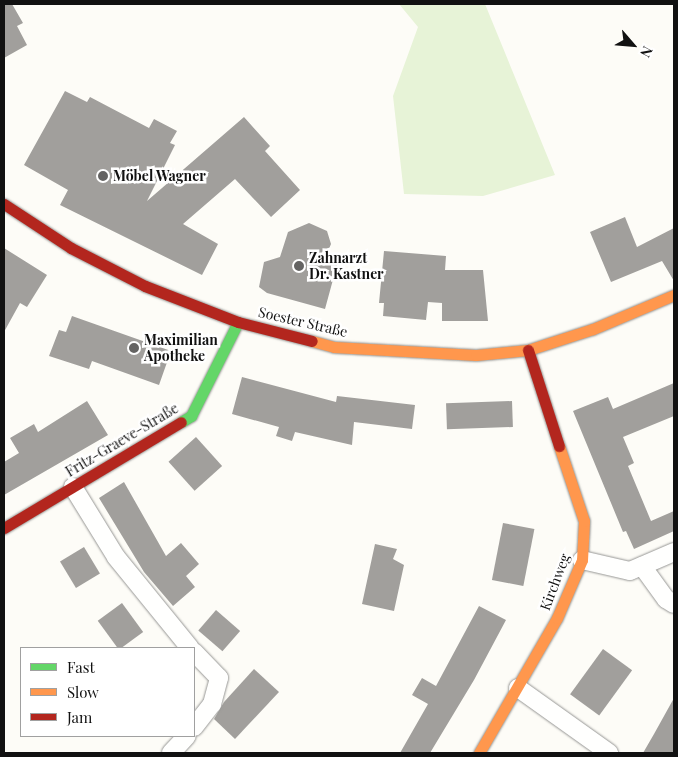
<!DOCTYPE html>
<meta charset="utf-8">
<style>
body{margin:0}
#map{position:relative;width:678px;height:757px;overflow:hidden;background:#fdfcf7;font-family:"Playfair Display",serif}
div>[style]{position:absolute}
.green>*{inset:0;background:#e7f3d7}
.building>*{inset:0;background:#a19f9c;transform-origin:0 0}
.roads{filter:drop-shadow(0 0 1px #979795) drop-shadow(0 0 1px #979795)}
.street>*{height:18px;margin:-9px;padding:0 9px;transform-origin:9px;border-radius:9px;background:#fffffe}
.fast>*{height:11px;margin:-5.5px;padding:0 5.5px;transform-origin:5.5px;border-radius:5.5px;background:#63d668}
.slow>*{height:11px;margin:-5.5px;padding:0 5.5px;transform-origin:5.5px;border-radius:5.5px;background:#ff974d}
.jam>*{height:11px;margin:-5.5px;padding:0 5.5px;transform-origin:5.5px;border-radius:5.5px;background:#b3261e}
.dots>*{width:14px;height:14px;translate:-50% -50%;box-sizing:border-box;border:2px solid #fff;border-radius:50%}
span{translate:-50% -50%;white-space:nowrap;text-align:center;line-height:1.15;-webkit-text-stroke:5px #fff;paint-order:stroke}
.poi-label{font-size:14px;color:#111;font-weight:700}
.left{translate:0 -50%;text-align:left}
.street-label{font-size:14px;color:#111}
.frame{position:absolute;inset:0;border:5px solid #111;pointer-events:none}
.legend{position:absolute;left:20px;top:647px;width:175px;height:90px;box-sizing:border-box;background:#fff;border:1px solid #a0a0a0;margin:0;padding:6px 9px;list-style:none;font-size:15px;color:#111}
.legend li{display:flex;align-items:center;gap:10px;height:25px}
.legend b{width:25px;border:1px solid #a0a0a0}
.north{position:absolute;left:608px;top:20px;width:50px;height:50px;-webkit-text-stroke:4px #fff;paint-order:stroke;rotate:117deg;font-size:14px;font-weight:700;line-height:20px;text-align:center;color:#111}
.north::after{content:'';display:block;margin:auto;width:18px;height:22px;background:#111;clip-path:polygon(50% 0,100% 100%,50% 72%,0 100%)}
</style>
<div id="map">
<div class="green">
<i style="clip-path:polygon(399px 4px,485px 4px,555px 175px,483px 196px,404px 194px,393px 96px,418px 27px)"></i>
</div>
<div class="building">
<i style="clip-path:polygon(4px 4px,12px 4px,23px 23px,17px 26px,27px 45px,4px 58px)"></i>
<i style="clip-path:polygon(65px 91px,87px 102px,90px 97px,149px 128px,154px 119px,177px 131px,170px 143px,175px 145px,147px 201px,244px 117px,270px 146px,265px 151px,300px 190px,271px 217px,235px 179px,183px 224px,218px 244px,202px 275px,60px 205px,68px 190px,24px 165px)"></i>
<i style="clip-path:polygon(625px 217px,637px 247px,674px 228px,674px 281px,662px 261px,611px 282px,590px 232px)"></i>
<i style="clip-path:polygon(309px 223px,327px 231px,331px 244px,324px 261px,337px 265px,325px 309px,267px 293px,259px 287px,264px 262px,280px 257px,288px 232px)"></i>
<i style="clip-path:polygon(4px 248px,47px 275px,27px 307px,20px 303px,4px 332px)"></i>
<i style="clip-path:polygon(384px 251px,446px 256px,445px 270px,483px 270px,488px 321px,442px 321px,442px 303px,428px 302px,426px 320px,383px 316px,384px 303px,379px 303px)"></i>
<i style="clip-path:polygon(72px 316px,171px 351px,159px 385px,92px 361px,89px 369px,49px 356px,59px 330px,66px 332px)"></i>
<i style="clip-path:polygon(242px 377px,336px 402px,337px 396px,415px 405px,412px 429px,354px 422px,352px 445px,295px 432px,292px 441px,276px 436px,279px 427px,232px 414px)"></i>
<i style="clip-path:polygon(674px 383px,674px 416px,623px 437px,634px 463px,628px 466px,651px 521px,674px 511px,674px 531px,634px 549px,626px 531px,623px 532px,573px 411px,608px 397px,613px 409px)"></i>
<i style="clip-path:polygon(87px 401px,108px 435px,4px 495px,4px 462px,19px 453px,10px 438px,34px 424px,38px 432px)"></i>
<i style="left:512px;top:401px;width:26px;height:66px;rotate:88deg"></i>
<i style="left:196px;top:437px;width:39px;height:37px;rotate:48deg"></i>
<i style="clip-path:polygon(124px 482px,166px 556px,181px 543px,199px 564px,186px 576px,195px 587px,173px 606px,144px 572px,99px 498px)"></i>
<i style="left:503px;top:523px;width:32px;height:58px;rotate:11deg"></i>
<i style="clip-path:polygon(375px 544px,397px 549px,393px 559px,404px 565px,394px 611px,362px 604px)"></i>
<i style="left:84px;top:547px;width:31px;height:28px;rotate:59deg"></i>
<i style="left:122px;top:603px;width:36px;height:30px;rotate:54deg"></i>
<i style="clip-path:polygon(479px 606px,506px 620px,474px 680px,430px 753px,400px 753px,428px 704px,412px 695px,422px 678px,436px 686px)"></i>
<i style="left:216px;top:610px;width:32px;height:27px;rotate:41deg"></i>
<i style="left:603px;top:649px;width:36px;height:56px;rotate:36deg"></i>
<i style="clip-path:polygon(254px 669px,279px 692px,235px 739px,214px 719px,224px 702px)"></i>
<i style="clip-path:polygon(674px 698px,674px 753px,643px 753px,654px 734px)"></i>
</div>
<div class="roads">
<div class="street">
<i style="left:73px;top:487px;width:82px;rotate:58.4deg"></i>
<i style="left:116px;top:557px;width:117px;rotate:50.9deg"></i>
<i style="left:582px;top:560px;width:49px;rotate:12.9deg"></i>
<i style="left:630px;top:571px;width:48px;rotate:-23.4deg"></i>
<i style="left:642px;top:566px;width:41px;rotate:54deg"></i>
<i style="left:666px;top:599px;width:9px;rotate:32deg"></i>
<i style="left:194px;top:652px;width:36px;rotate:46deg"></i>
<i style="left:219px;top:678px;width:27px;rotate:105deg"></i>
<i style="left:212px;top:704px;width:29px;rotate:128deg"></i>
<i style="left:518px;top:688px;width:112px;rotate:35.5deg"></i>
<i style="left:171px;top:753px;width:23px;rotate:-47deg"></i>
</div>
<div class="fast">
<i style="left:181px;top:422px;width:12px;rotate:-31deg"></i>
<i style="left:191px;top:416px;width:105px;rotate:-63.4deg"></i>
</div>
<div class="slow">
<i style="left:312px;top:341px;width:23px;rotate:15deg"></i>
<i style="left:334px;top:347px;width:142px;rotate:3.2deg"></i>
<i style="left:476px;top:355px;width:52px;rotate:-5.5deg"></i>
<i style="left:528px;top:350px;width:68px;rotate:-17.9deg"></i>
<i style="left:593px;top:329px;width:88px;rotate:-22.8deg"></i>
<i style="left:479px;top:753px;width:156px;rotate:-60deg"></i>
<i style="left:557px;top:618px;width:63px;rotate:-66.7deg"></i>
<i style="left:582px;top:560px;width:39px;rotate:-87deg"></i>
<i style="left:584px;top:521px;width:79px;rotate:-108.4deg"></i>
</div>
<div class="jam">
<i style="left:4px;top:204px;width:80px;rotate:33.3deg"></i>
<i style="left:71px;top:248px;width:83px;rotate:27.2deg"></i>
<i style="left:145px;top:286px;width:100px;rotate:21.2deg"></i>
<i style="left:238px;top:322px;width:76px;rotate:14.4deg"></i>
<i style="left:528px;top:350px;width:101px;rotate:72.1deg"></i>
<i style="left:4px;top:528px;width:206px;rotate:-30.9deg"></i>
</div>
</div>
<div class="dots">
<i style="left:103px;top:176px;background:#646362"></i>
<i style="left:299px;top:266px;background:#646362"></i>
<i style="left:134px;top:348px;background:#646362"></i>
</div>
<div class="poi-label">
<span class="left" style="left:113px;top:176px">Möbel Wagner</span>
<span class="left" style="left:309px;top:266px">Zahnarzt<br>Dr. Kastner</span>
<span class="left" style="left:144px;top:348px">Maximilian<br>Apotheke</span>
</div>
<div class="street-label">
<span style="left:303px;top:322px;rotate:13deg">Soester Straße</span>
<span style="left:122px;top:440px;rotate:-31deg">Fritz-Graeve-Straße</span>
<span style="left:555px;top:582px;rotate:-69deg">Kirchweg</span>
</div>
<div class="frame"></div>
<ul class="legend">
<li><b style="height:6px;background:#63d668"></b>Fast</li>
<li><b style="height:6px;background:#ff974d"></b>Slow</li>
<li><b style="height:6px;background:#b3261e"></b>Jam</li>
</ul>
<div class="north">N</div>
</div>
